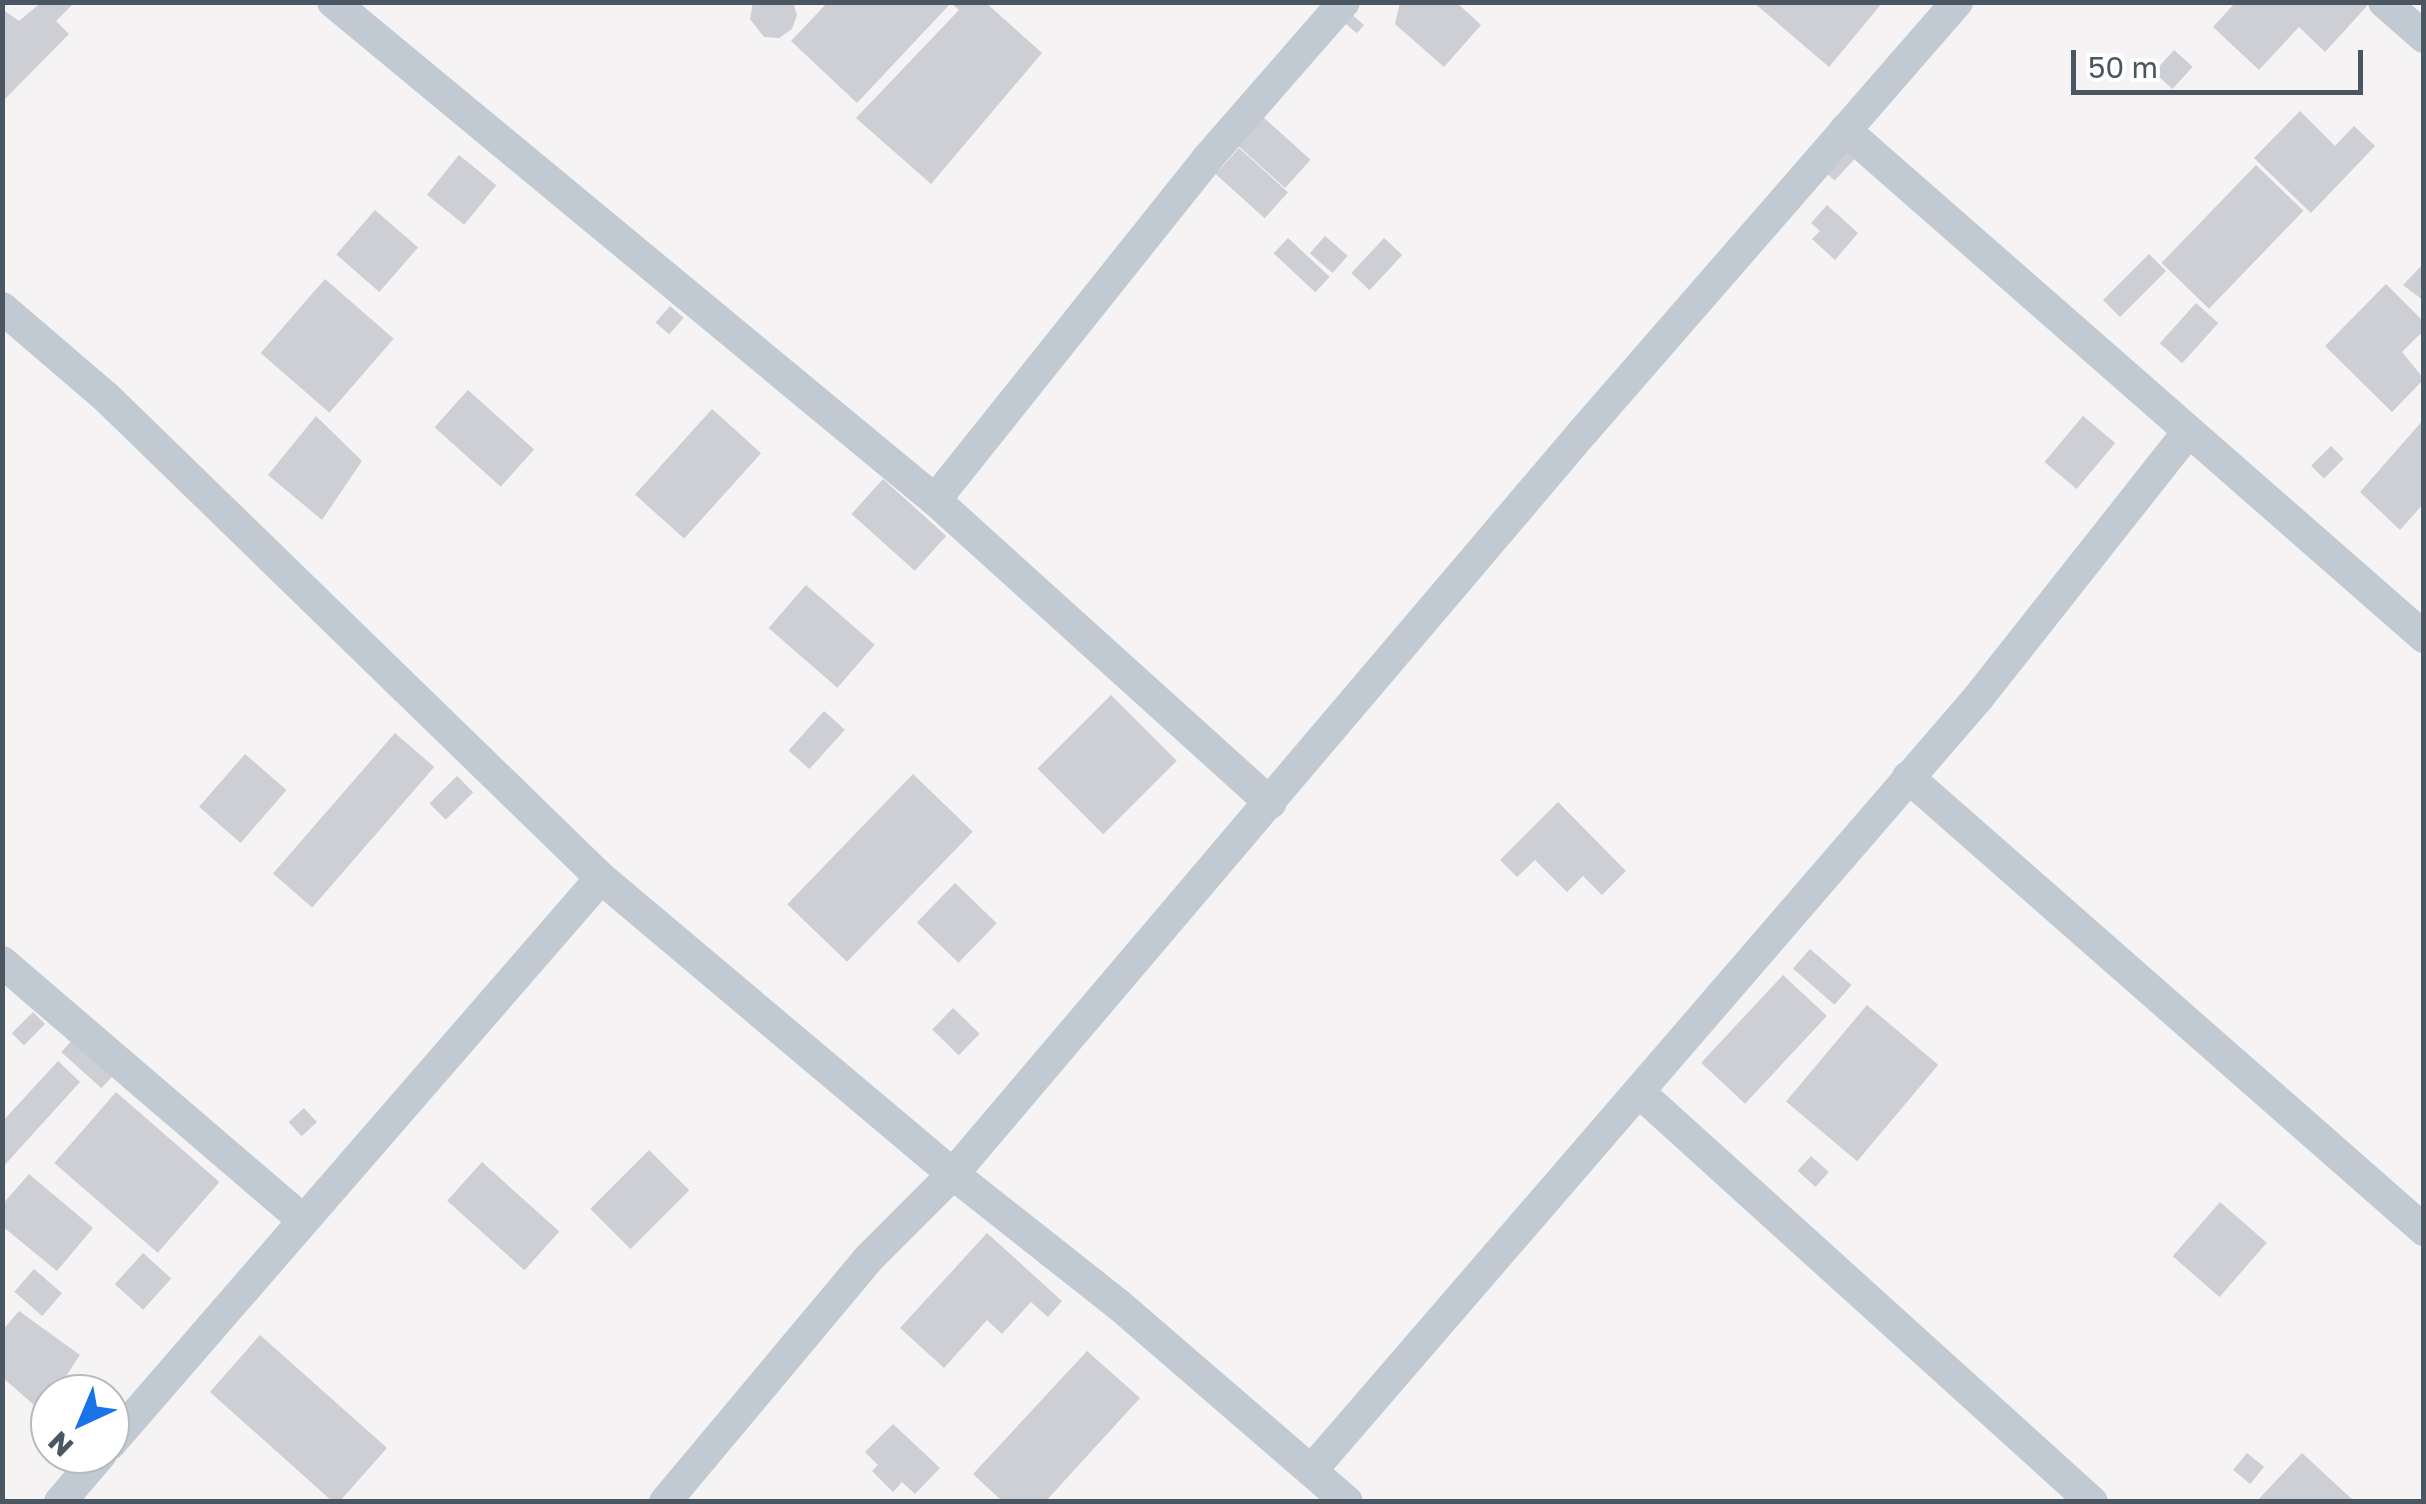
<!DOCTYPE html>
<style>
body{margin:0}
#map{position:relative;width:2426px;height:1504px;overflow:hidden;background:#f5f3f3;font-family:"Golos Text",sans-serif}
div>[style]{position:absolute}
.building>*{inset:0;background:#cdcfd5;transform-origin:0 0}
.minor>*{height:32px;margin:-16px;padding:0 16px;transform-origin:16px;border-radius:16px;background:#c1cad2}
span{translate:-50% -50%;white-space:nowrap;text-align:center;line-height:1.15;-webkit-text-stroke:9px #fff;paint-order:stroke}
.frame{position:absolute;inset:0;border:5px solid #4a5661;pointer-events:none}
.north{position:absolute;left:30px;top:1374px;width:100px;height:100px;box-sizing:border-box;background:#fff;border:2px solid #b7bbc0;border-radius:50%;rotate:224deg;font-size:28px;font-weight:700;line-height:40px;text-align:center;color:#4a5661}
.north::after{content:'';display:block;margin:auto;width:35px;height:45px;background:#1a73e8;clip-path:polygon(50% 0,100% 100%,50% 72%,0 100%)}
.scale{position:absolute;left:2071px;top:50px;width:292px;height:45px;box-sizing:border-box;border:5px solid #4a5661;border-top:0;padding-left:12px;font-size:30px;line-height:35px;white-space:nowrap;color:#4a5661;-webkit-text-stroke:8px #fff;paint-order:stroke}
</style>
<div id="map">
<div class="building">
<i style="clip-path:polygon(42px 2px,75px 2px,56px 21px,69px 34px,2px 102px,2px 9px,19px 21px)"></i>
<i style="clip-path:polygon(753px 2px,793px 2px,797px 15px,792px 29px,779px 38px,764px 37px,750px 19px)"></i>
<i style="clip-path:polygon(828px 2px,985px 2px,1042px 53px,931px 184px,856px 118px,959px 10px,951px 3px,857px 103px,791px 41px)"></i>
<i style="clip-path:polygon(1400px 2px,1456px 2px,1481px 25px,1444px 67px,1395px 24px)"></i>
<i style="clip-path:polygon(1753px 2px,1883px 2px,1829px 67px)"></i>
<i style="clip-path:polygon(2236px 2px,2364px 2px,2367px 6px,2325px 52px,2299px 27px,2259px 70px,2213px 27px)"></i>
<i style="left:1351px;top:14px;width:17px;height:11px;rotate:40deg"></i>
<i style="left:2174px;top:50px;width:25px;height:30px;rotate:42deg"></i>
<i style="clip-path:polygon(2300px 111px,2335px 146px,2354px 126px,2375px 146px,2311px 213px,2254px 158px)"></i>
<i style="left:1263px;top:117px;width:64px;height:38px;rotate:42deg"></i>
<i style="left:1839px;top:145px;width:21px;height:29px;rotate:43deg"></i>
<i style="left:1239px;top:148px;width:66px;height:35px;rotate:42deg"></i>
<i style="left:459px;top:155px;width:48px;height:51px;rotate:39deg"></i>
<i style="left:2256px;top:165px;width:66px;height:136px;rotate:44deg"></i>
<i style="clip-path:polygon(1827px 205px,1858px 233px,1835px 260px,1812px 239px,1820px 231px,1811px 223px)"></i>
<i style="left:375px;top:210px;width:57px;height:59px;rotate:41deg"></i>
<i style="left:1325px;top:236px;width:30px;height:23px;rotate:41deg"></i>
<i style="left:1288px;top:238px;width:57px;height:21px;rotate:43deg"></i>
<i style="left:1384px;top:238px;width:25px;height:48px;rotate:43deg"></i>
<i style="left:2149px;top:254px;width:24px;height:65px;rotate:45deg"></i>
<i style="clip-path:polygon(2424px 263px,2424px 301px,2403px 285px)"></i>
<i style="left:325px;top:279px;width:91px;height:98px;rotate:41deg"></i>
<i style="clip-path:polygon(2386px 284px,2421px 319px,2424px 316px,2424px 338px,2420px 334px,2402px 352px,2424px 379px,2392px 412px,2325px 346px)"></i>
<i style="left:2196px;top:303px;width:30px;height:54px;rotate:42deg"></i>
<i style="left:670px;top:306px;width:18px;height:22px;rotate:41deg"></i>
<i style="left:468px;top:390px;width:89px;height:50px;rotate:42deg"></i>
<i style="left:712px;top:409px;width:66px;height:115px;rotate:42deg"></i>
<i style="clip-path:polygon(316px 416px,362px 461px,322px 520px,268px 475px)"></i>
<i style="left:2083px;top:416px;width:42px;height:60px;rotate:40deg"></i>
<i style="clip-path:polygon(2424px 419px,2424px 503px,2400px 530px,2360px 492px)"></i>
<i style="left:2331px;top:446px;width:18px;height:28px;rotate:45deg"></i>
<i style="left:883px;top:479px;width:85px;height:47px;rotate:42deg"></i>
<i style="left:806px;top:585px;width:91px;height:57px;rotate:41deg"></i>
<i style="left:1111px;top:695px;width:93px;height:104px;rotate:45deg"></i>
<i style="left:824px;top:711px;width:28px;height:53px;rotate:42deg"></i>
<i style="left:395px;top:733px;width:52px;height:186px;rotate:41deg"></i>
<i style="left:245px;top:754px;width:55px;height:70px;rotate:41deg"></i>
<i style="left:913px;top:774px;width:83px;height:181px;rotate:44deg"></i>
<i style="left:457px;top:776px;width:23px;height:39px;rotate:45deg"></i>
<i style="clip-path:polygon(1558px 802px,1626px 871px,1602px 895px,1583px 876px,1567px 892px,1535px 860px,1517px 877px,1500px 860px)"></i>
<i style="left:955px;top:883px;width:58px;height:55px;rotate:44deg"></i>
<i style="left:1810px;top:949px;width:55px;height:26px;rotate:41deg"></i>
<i style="left:1783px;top:975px;width:60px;height:120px;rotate:43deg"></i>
<i style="left:1867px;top:1005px;width:93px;height:126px;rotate:40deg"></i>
<i style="left:953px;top:1008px;width:37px;height:30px;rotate:44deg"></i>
<i style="left:33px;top:1012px;width:17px;height:30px;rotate:45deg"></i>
<i style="left:74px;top:1038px;width:54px;height:19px;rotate:42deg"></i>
<i style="clip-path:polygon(58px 1061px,80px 1082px,2px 1168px,2px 1122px)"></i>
<i style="left:116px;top:1092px;width:137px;height:94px;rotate:41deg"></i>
<i style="left:304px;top:1108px;width:19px;height:21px;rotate:47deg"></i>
<i style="left:649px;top:1150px;width:57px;height:83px;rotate:45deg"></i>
<i style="left:1811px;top:1156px;width:24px;height:20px;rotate:42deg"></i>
<i style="left:482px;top:1162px;width:104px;height:52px;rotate:42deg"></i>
<i style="clip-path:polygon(29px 1174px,93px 1228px,57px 1271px,2px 1226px,2px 1205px)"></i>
<i style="left:2220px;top:1202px;width:62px;height:72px;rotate:41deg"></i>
<i style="clip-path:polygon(987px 1233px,1062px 1301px,1048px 1317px,1031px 1302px,1002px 1334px,987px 1320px,944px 1368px,900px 1328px)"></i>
<i style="left:143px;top:1253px;width:38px;height:42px;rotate:42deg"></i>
<i style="left:34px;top:1269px;width:37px;height:30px;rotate:41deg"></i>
<i style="clip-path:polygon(19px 1311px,80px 1355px,42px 1412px,2px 1377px,2px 1331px)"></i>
<i style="clip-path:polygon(260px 1335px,387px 1448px,339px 1502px,333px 1502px,210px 1392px)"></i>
<i style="clip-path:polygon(1087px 1351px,1140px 1398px,1045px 1502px,1003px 1502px,973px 1474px)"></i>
<i style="clip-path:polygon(893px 1424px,940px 1468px,915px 1494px,902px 1482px,893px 1492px,872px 1471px,878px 1465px,865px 1452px)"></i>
<i style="left:2247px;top:1453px;width:22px;height:22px;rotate:39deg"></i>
<i style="clip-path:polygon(2302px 1453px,2355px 1502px,2256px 1502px)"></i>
</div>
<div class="minor">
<i style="left:333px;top:2px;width:781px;rotate:39.6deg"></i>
<i style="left:935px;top:500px;width:452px;rotate:42.1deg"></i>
<i style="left:2384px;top:2px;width:53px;rotate:41.2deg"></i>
<i style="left:1845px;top:130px;width:770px;rotate:41.21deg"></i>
<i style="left:2px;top:308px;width:137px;rotate:40.6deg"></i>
<i style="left:106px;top:397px;width:690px;rotate:44.18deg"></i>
<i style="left:601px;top:878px;width:460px;rotate:40.1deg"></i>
<i style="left:953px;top:1174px;width:211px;rotate:38.3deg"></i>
<i style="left:1119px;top:1305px;width:301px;rotate:40.8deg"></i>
<i style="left:935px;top:500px;width:436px;rotate:-51.4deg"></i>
<i style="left:1207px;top:159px;width:208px;rotate:-48.9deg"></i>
<i style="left:1908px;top:777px;width:687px;rotate:41.28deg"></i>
<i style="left:2px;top:962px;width:396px;rotate:40.6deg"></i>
<i style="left:1639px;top:1092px;width:611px;rotate:42.15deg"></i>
<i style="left:110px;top:1444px;width:749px;rotate:-49.06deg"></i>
<i style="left:1311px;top:1471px;width:1021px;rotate:-49.21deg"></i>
<i style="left:1978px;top:698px;width:339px;rotate:-51.7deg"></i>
<i style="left:60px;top:1502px;width:63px;rotate:-49.5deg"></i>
<i style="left:665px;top:1502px;width:317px;rotate:-50.1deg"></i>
<i style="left:868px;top:1259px;width:120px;rotate:-45deg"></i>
<i style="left:953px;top:1174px;width:973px;rotate:-49.67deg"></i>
<i style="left:1583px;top:432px;width:570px;rotate:-48.98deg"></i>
</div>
<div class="frame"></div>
<div class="north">N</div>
<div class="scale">50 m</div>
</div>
